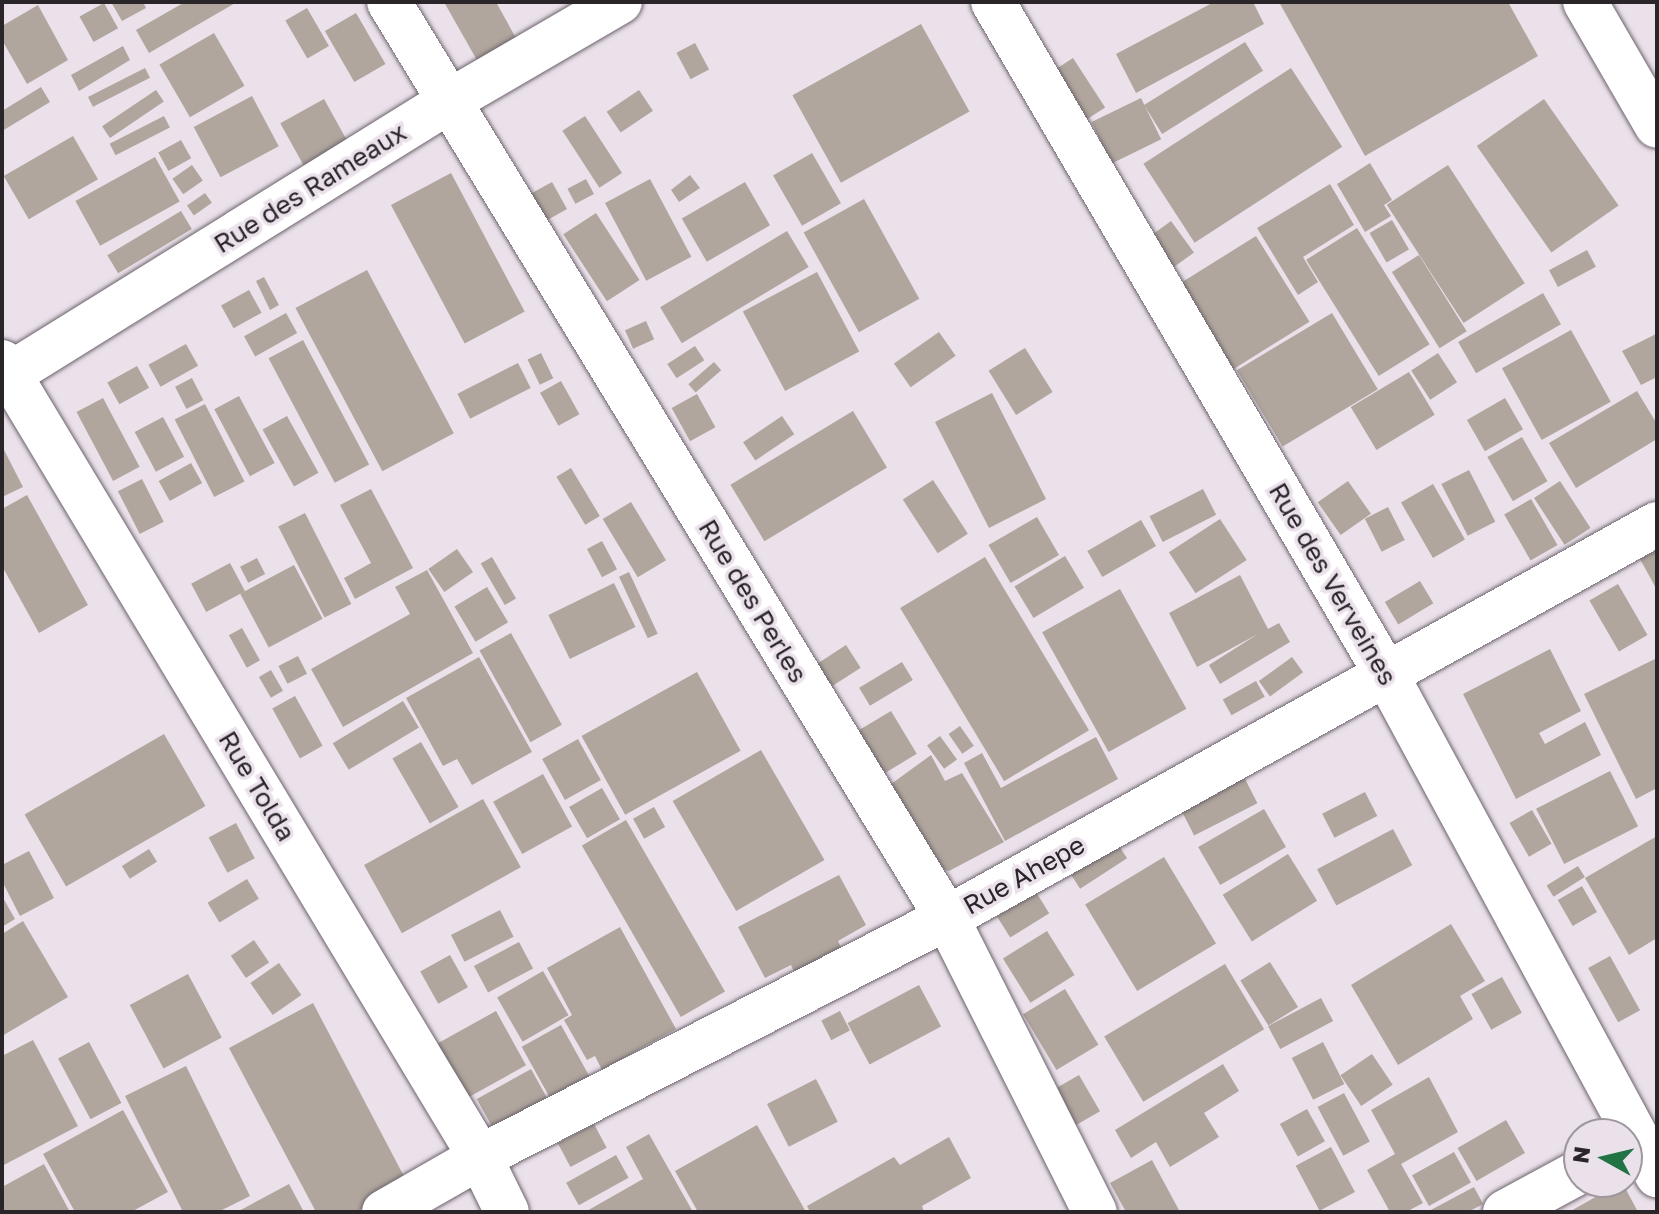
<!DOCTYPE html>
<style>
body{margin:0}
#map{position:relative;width:1659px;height:1214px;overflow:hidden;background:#ebe1eb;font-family:"Golos Text",sans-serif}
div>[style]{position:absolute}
.building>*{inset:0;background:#b0a69d;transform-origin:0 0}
.roads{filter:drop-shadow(0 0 2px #6b636b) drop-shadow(0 0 2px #6b636b)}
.minor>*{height:44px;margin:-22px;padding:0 22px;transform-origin:22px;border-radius:22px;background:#fff}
span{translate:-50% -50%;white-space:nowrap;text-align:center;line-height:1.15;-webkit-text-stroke:7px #ebe1eb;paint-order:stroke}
.street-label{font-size:26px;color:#292529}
.frame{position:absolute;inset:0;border:4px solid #292529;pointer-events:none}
.north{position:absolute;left:1563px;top:1118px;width:80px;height:80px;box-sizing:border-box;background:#ebe1eb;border:2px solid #9d969d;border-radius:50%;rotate:278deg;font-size:22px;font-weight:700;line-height:32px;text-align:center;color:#292529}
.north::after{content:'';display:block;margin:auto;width:28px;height:36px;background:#227344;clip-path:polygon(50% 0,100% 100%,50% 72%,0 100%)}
</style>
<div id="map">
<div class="building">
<i style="clip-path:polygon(111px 2px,143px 2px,146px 8px,122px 21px)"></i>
<i style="clip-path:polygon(185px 2px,237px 2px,149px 53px,136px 30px)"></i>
<i style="clip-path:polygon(444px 2px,496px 2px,517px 40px,478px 62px)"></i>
<i style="clip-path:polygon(1214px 2px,1253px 2px,1264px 24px,1136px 93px,1116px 54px)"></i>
<i style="clip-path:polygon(1279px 2px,1508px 2px,1538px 56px,1365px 156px)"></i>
<i style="left:104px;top:3px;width:29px;height:28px;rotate:61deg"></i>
<i style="clip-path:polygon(38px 5px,68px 60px,27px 84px,2px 40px,2px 26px)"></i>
<i style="left:307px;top:8px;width:44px;height:25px;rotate:60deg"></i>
<i style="left:356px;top:13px;width:59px;height:36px;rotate:60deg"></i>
<i style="left:921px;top:24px;width:100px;height:147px;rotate:61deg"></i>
<i style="left:214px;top:33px;width:61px;height:63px;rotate:60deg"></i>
<i style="left:1245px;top:42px;width:34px;height:119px;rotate:58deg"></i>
<i style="left:695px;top:43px;width:30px;height:21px;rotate:62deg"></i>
<i style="clip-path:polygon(123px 46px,130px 60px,79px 91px,71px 75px)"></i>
<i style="left:1073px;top:58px;width:59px;height:24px;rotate:57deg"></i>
<i style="left:145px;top:68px;width:11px;height:64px;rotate:63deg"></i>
<i style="left:1291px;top:68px;width:94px;height:176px;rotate:57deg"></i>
<i style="clip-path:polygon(41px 87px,50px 102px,2px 131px,2px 111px)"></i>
<i style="left:156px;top:90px;width:14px;height:65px;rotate:56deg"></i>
<i style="left:639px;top:90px;width:25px;height:39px;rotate:56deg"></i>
<i style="left:252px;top:96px;width:57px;height:66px;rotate:62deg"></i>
<i style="left:1141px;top:98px;width:46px;height:55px;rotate:64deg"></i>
<i style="left:324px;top:99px;width:48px;height:50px;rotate:61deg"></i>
<i style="left:1544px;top:99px;width:130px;height:82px;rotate:55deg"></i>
<i style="left:164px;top:116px;width:13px;height:61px;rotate:63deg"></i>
<i style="left:585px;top:116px;width:68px;height:27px;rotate:57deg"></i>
<i style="left:73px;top:136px;width:50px;height:80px;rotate:60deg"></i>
<i style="left:181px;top:140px;width:21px;height:26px;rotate:61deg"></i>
<i style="left:812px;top:153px;width:58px;height:45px;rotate:60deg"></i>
<i style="left:155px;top:157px;width:51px;height:91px;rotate:61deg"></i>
<i style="clip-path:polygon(1370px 163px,1392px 200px,1384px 205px,1391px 216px,1365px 232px,1337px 184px)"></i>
<i style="left:192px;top:165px;width:19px;height:24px;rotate:55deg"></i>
<i style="left:1448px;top:165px;width:141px;height:73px;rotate:57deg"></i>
<i style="left:451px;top:173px;width:157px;height:68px;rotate:62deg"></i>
<i style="clip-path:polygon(690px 175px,700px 188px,679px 202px,671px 190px)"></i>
<i style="left:586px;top:179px;width:17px;height:21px;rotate:62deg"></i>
<i style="left:650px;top:179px;width:88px;height:51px;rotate:62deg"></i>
<i style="left:552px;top:182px;width:31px;height:26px;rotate:61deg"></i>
<i style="left:745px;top:182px;width:50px;height:73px;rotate:60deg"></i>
<i style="clip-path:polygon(1330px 184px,1354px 225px,1303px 257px,1318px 282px,1298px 295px,1257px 228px)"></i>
<i style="left:205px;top:193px;width:12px;height:22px;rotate:55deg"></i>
<i style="left:864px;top:199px;width:114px;height:69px;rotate:61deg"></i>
<i style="left:181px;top:211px;width:21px;height:86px;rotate:59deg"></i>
<i style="left:596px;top:213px;width:80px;height:39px;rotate:57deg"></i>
<i style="left:1392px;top:220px;width:34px;height:26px;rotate:60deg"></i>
<i style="left:1171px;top:221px;width:39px;height:29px;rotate:54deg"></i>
<i style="left:1357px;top:228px;width:137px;height:60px;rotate:58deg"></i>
<i style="left:787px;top:231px;width:42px;height:148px;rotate:59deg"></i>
<i style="left:1256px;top:236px;width:101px;height:103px;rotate:58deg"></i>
<i style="left:1587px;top:250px;width:19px;height:43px;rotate:62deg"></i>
<i style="left:1419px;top:255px;width:90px;height:32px;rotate:58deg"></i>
<i style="left:367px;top:270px;width:185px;height:81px;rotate:62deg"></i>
<i style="left:817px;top:272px;width:90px;height:84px;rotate:62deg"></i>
<i style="clip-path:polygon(264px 277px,279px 305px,270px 310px,256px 281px)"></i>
<i style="left:249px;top:290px;width:26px;height:32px;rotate:61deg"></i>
<i style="left:1543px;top:293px;width:36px;height:98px;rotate:60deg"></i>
<i style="left:286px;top:313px;width:23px;height:48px;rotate:61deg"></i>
<i style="left:1332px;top:313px;width:89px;height:111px;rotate:59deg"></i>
<i style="left:646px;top:321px;width:20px;height:23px;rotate:66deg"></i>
<i style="left:1571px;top:330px;width:82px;height:79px;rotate:61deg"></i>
<i style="left:939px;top:332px;width:29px;height:55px;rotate:55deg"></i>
<i style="clip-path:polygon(1656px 334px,1657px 377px,1641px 385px,1622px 351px)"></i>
<i style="left:303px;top:340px;width:141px;height:39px;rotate:62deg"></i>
<i style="left:186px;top:344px;width:25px;height:43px;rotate:61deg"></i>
<i style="left:695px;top:346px;width:17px;height:33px;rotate:57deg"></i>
<i style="left:1025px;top:348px;width:52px;height:43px;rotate:58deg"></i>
<i style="left:541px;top:353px;width:28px;height:15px;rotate:64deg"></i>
<i style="left:1438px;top:353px;width:35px;height:32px;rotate:57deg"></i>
<i style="left:714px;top:362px;width:11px;height:34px;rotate:49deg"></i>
<i style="left:518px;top:363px;width:28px;height:68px;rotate:63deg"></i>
<i style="left:137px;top:366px;width:25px;height:34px;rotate:61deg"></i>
<i style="left:1409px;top:372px;width:50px;height:68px;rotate:59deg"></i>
<i style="left:192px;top:378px;width:25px;height:19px;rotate:63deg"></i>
<i style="left:561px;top:381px;width:38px;height:24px;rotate:61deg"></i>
<i style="clip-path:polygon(1637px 391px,1657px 424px,1657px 439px,1576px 488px,1549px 443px)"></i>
<i style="left:992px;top:393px;width:119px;height:64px;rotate:63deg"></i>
<i style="left:697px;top:394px;width:38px;height:29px;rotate:61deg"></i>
<i style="left:239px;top:396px;width:76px;height:28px;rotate:62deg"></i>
<i style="left:103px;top:398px;width:78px;height:30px;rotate:62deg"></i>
<i style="left:1505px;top:398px;width:36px;height:44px;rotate:60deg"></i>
<i style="left:205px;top:404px;width:87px;height:34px;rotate:63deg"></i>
<i style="left:853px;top:411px;width:66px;height:143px;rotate:59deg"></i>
<i style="left:287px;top:416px;width:65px;height:28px;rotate:61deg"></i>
<i style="left:782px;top:416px;width:22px;height:47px;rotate:56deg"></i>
<i style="left:163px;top:417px;width:45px;height:32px;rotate:62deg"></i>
<i style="left:1522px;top:437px;width:51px;height:40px;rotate:60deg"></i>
<i style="clip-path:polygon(2px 446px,23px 487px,2px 497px)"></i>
<i style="left:191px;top:463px;width:23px;height:37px;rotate:61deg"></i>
<i style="left:571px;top:468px;width:56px;height:17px;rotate:59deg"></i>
<i style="left:1469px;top:470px;width:58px;height:31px;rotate:63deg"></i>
<i style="left:142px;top:479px;width:48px;height:27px;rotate:63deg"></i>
<i style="left:933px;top:480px;width:64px;height:36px;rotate:57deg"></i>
<i style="left:1348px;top:481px;width:40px;height:37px;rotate:55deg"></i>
<i style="left:1560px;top:481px;width:56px;height:31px;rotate:57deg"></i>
<i style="left:1433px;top:484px;width:64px;height:37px;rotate:60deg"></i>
<i style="clip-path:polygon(371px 489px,413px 568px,355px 599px,344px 578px,371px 563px,340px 505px)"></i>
<i style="left:1203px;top:489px;width:29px;height:60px;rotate:63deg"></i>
<i style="clip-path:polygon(27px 495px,88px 605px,39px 633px,2px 566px,2px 509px)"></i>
<i style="left:1531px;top:499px;width:53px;height:31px;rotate:60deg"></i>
<i style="left:631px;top:502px;width:68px;height:33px;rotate:59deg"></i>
<i style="left:1388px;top:507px;width:37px;height:26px;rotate:63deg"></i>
<i style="left:305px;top:513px;width:102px;height:30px;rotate:63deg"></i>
<i style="left:1037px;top:517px;width:44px;height:56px;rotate:60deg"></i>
<i style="left:1220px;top:519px;width:49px;height:61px;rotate:57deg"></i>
<i style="left:1141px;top:520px;width:30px;height:62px;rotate:60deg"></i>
<i style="left:602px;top:541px;width:32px;height:17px;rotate:62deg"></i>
<i style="left:457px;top:549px;width:28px;height:35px;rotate:55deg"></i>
<i style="clip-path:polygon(1657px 550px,1657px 590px,1640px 559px)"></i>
<i style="left:1065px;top:556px;width:37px;height:59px;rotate:59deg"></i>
<i style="left:492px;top:557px;width:48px;height:13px;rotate:60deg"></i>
<i style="left:985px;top:557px;width:202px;height:99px;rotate:59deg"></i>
<i style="left:257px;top:558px;width:18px;height:19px;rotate:63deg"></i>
<i style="left:230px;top:563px;width:32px;height:44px;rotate:62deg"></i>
<i style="left:294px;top:565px;width:61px;height:61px;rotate:62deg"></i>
<i style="clip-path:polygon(427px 570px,473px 653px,343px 727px,311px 669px,410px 614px,395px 587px)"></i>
<i style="left:629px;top:572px;width:68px;height:11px;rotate:65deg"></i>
<i style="clip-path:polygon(1240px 575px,1268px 629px,1279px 623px,1290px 642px,1220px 684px,1209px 665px,1258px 634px,1197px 667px,1169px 613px)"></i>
<i style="left:1420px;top:581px;width:26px;height:41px;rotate:59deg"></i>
<i style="left:614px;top:583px;width:49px;height:73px;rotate:64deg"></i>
<i style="left:1618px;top:584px;width:59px;height:33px;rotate:60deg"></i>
<i style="left:487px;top:587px;width:41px;height:38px;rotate:59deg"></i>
<i style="left:1120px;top:589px;width:137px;height:89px;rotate:61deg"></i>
<i style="left:242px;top:628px;width:37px;height:15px;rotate:61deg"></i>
<i style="left:511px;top:633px;width:105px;height:36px;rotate:61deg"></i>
<i style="left:846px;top:645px;width:27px;height:37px;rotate:57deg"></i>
<i style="clip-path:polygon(1550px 649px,1581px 711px,1539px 733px,1545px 744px,1585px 722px,1601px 755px,1516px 799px,1463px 694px)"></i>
<i style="left:298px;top:656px;width:20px;height:22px;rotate:63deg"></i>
<i style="clip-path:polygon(479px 657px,532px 752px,472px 785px,457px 759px,443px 766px,406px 698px)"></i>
<i style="left:1292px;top:657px;width:19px;height:41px;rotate:54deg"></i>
<i style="clip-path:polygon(1657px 658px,1657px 788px,1636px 799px,1584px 694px)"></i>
<i style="left:902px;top:662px;width:21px;height:50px;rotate:59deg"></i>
<i style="left:271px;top:670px;width:24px;height:14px;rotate:60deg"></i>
<i style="left:697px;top:672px;width:90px;height:132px;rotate:61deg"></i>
<i style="left:1256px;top:681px;width:18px;height:38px;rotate:61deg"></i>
<i style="left:295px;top:696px;width:57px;height:26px;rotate:61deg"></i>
<i style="left:403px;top:701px;width:31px;height:82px;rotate:59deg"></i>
<i style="left:891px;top:711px;width:50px;height:39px;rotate:59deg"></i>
<i style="left:960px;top:726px;width:24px;height:14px;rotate:55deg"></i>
<i style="left:164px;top:734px;width:83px;height:161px;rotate:60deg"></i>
<i style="left:940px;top:736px;width:29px;height:16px;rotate:54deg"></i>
<i style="clip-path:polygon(1096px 737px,1118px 779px,1005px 841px,964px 763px,982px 753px,1001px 788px)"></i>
<i style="left:578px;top:739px;width:47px;height:41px;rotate:61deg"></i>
<i style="left:421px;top:742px;width:75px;height:33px;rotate:60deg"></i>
<i style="left:761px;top:750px;width:127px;height:102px;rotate:60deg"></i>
<i style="clip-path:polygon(931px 755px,945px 781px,962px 773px,1004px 842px,949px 871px,923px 864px,887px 787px)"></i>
<i style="left:1610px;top:771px;width:62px;height:83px;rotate:63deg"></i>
<i style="left:1242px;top:773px;width:34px;height:71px;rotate:63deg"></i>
<i style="left:543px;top:774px;width:60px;height:57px;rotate:61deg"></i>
<i style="left:602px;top:788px;width:36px;height:38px;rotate:60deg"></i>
<i style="left:1365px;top:792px;width:27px;height:48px;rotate:63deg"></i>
<i style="left:483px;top:799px;width:78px;height:136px;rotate:61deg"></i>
<i style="left:654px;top:807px;width:23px;height:24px;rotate:61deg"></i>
<i style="left:1264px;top:809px;width:44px;height:76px;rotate:60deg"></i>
<i style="left:1532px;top:810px;width:39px;height:26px;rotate:60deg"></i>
<i style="left:626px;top:820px;width:198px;height:51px;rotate:60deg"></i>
<i style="left:236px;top:823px;width:40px;height:31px;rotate:62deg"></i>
<i style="left:1393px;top:829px;width:41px;height:86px;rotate:62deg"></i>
<i style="clip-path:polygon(1657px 836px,1657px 938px,1629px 955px,1585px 878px)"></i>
<i style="left:1114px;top:838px;width:24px;height:56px;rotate:57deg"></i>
<i style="left:149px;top:849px;width:15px;height:32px;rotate:58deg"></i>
<i style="clip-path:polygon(29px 851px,54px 898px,20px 916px,2px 881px,2px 865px)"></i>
<i style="left:1288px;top:854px;width:55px;height:77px;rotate:58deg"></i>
<i style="left:1164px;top:857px;width:101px;height:92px;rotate:59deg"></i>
<i style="left:1578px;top:866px;width:13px;height:37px;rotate:58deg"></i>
<i style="clip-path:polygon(839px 875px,866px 925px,838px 941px,845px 956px,798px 980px,791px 965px,765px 978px,738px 927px)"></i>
<i style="left:247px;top:879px;width:23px;height:46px;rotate:59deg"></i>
<i style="left:1582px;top:886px;width:30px;height:28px;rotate:60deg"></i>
<i style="left:1036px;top:892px;width:25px;height:46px;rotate:58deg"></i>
<i style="clip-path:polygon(2px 896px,15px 919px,2px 927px)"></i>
<i style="left:500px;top:910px;width:30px;height:55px;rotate:63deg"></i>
<i style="clip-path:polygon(23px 921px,68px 997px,2px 1036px,2px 934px)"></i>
<i style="clip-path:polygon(1451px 924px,1485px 981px,1460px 996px,1473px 1019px,1398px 1065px,1351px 985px)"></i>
<i style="clip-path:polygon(620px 927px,676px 1029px,602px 1070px,595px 1056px,587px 1060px,564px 1020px,572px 1015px,547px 968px)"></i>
<i style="left:1047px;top:931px;width:52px;height:52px;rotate:58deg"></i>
<i style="left:254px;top:940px;width:27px;height:28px;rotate:56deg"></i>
<i style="left:519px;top:942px;width:30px;height:51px;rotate:62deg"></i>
<i style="left:450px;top:955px;width:37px;height:34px;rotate:61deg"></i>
<i style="left:1610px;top:956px;width:62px;height:25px;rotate:61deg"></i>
<i style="left:1270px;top:962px;width:53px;height:35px;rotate:58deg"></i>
<i style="left:279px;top:963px;width:39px;height:35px;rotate:55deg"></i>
<i style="left:1225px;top:964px;width:76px;height:141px;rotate:59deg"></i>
<i style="left:543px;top:971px;width:51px;height:53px;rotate:60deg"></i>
<i style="left:188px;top:974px;width:72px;height:66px;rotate:62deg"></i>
<i style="left:1502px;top:977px;width:41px;height:35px;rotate:61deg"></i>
<i style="left:919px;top:985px;width:47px;height:81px;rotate:62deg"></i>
<i style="left:1065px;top:989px;width:65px;height:49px;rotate:59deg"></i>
<i style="left:1321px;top:998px;width:26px;height:60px;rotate:62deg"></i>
<i style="clip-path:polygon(313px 1003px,408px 1184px,356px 1212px,316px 1212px,229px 1048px)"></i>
<i style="left:496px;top:1011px;width:62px;height:72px;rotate:61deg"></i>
<i style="left:840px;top:1011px;width:22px;height:21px;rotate:63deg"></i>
<i style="left:561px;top:1025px;width:62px;height:45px;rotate:61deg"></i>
<i style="clip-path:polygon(33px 1040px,78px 1126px,2px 1166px,2px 1056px)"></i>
<i style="left:89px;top:1042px;width:69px;height:35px;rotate:62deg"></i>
<i style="left:1323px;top:1042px;width:47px;height:35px;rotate:63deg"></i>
<i style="left:1372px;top:1054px;width:37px;height:38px;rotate:56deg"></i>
<i style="clip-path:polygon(1223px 1064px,1239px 1091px,1204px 1113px,1219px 1137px,1170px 1167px,1156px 1142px,1131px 1158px,1115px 1130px)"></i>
<i style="clip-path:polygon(186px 1066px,250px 1196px,218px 1212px,183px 1212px,125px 1096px)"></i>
<i style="left:531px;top:1069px;width:46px;height:62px;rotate:61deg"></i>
<i style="left:1079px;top:1075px;width:42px;height:28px;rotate:60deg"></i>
<i style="clip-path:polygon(1429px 1077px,1458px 1132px,1401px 1164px,1423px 1203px,1406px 1212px,1390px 1212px,1367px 1170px,1395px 1154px,1371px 1110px)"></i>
<i style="left:816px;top:1079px;width:48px;height:55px;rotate:63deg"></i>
<i style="left:1344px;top:1093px;width:55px;height:30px;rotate:62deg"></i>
<i style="left:1307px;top:1109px;width:37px;height:31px;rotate:61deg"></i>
<i style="clip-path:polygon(123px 1110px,168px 1192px,131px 1212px,75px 1212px,43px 1154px)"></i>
<i style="left:1506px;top:1120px;width:38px;height:56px;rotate:60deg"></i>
<i style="left:594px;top:1124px;width:27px;height:41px;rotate:62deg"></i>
<i style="clip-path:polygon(757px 1125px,806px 1212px,698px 1212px,675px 1171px)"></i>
<i style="clip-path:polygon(649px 1134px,693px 1212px,585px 1212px,643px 1179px,626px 1147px)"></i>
<i style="clip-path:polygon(949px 1137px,971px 1178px,922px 1206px,924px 1212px,810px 1212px,807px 1206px,894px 1157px,900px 1165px)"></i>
<i style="left:1331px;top:1147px;width:51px;height:40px;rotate:62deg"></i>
<i style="left:1454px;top:1152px;width:35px;height:48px;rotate:61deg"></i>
<i style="left:616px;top:1155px;width:26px;height:57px;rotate:61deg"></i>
<i style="clip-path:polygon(1152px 1160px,1180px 1212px,1126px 1212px,1110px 1183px)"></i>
<i style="clip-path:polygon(44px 1164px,70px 1212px,2px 1212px,2px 1187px)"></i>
<i style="clip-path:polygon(1622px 1182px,1638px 1212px,1569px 1212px)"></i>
<i style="clip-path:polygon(289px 1184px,304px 1212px,237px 1212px)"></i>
<i style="clip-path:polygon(1474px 1187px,1483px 1204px,1468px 1212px,1427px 1212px)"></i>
</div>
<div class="roads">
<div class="minor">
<i style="left:389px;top:2px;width:1073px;rotate:58.65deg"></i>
<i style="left:947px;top:918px;width:329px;rotate:63.3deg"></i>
<i style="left:993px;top:2px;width:778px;rotate:59.68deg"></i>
<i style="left:1386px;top:674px;width:570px;rotate:61.59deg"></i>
<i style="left:1585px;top:2px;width:143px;rotate:59.9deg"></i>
<i style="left:2px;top:362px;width:928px;rotate:58.98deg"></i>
<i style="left:480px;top:1157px;width:61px;rotate:63.9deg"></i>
<i style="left:2px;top:379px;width:525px;rotate:-31.84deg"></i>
<i style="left:448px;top:102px;width:199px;rotate:-30.2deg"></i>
<i style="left:384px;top:1212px;width:111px;rotate:-29.8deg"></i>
<i style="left:480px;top:1157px;width:525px;rotate:-27.1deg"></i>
<i style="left:947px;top:918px;width:812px;rotate:-29.03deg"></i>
<i style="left:1505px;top:1212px;width:84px;rotate:-28.4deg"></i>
</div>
</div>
<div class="street-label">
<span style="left:310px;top:188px;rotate:-32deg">Rue des Rameaux</span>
<span style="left:1333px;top:584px;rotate:60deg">Rue des Verveines</span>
<span style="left:753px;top:601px;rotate:59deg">Rue des Perles</span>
<span style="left:257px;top:786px;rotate:59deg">Rue Tolda</span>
<span style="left:1024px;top:875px;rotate:-29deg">Rue Ahepe</span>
</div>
<div class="frame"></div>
<div class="north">N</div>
</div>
